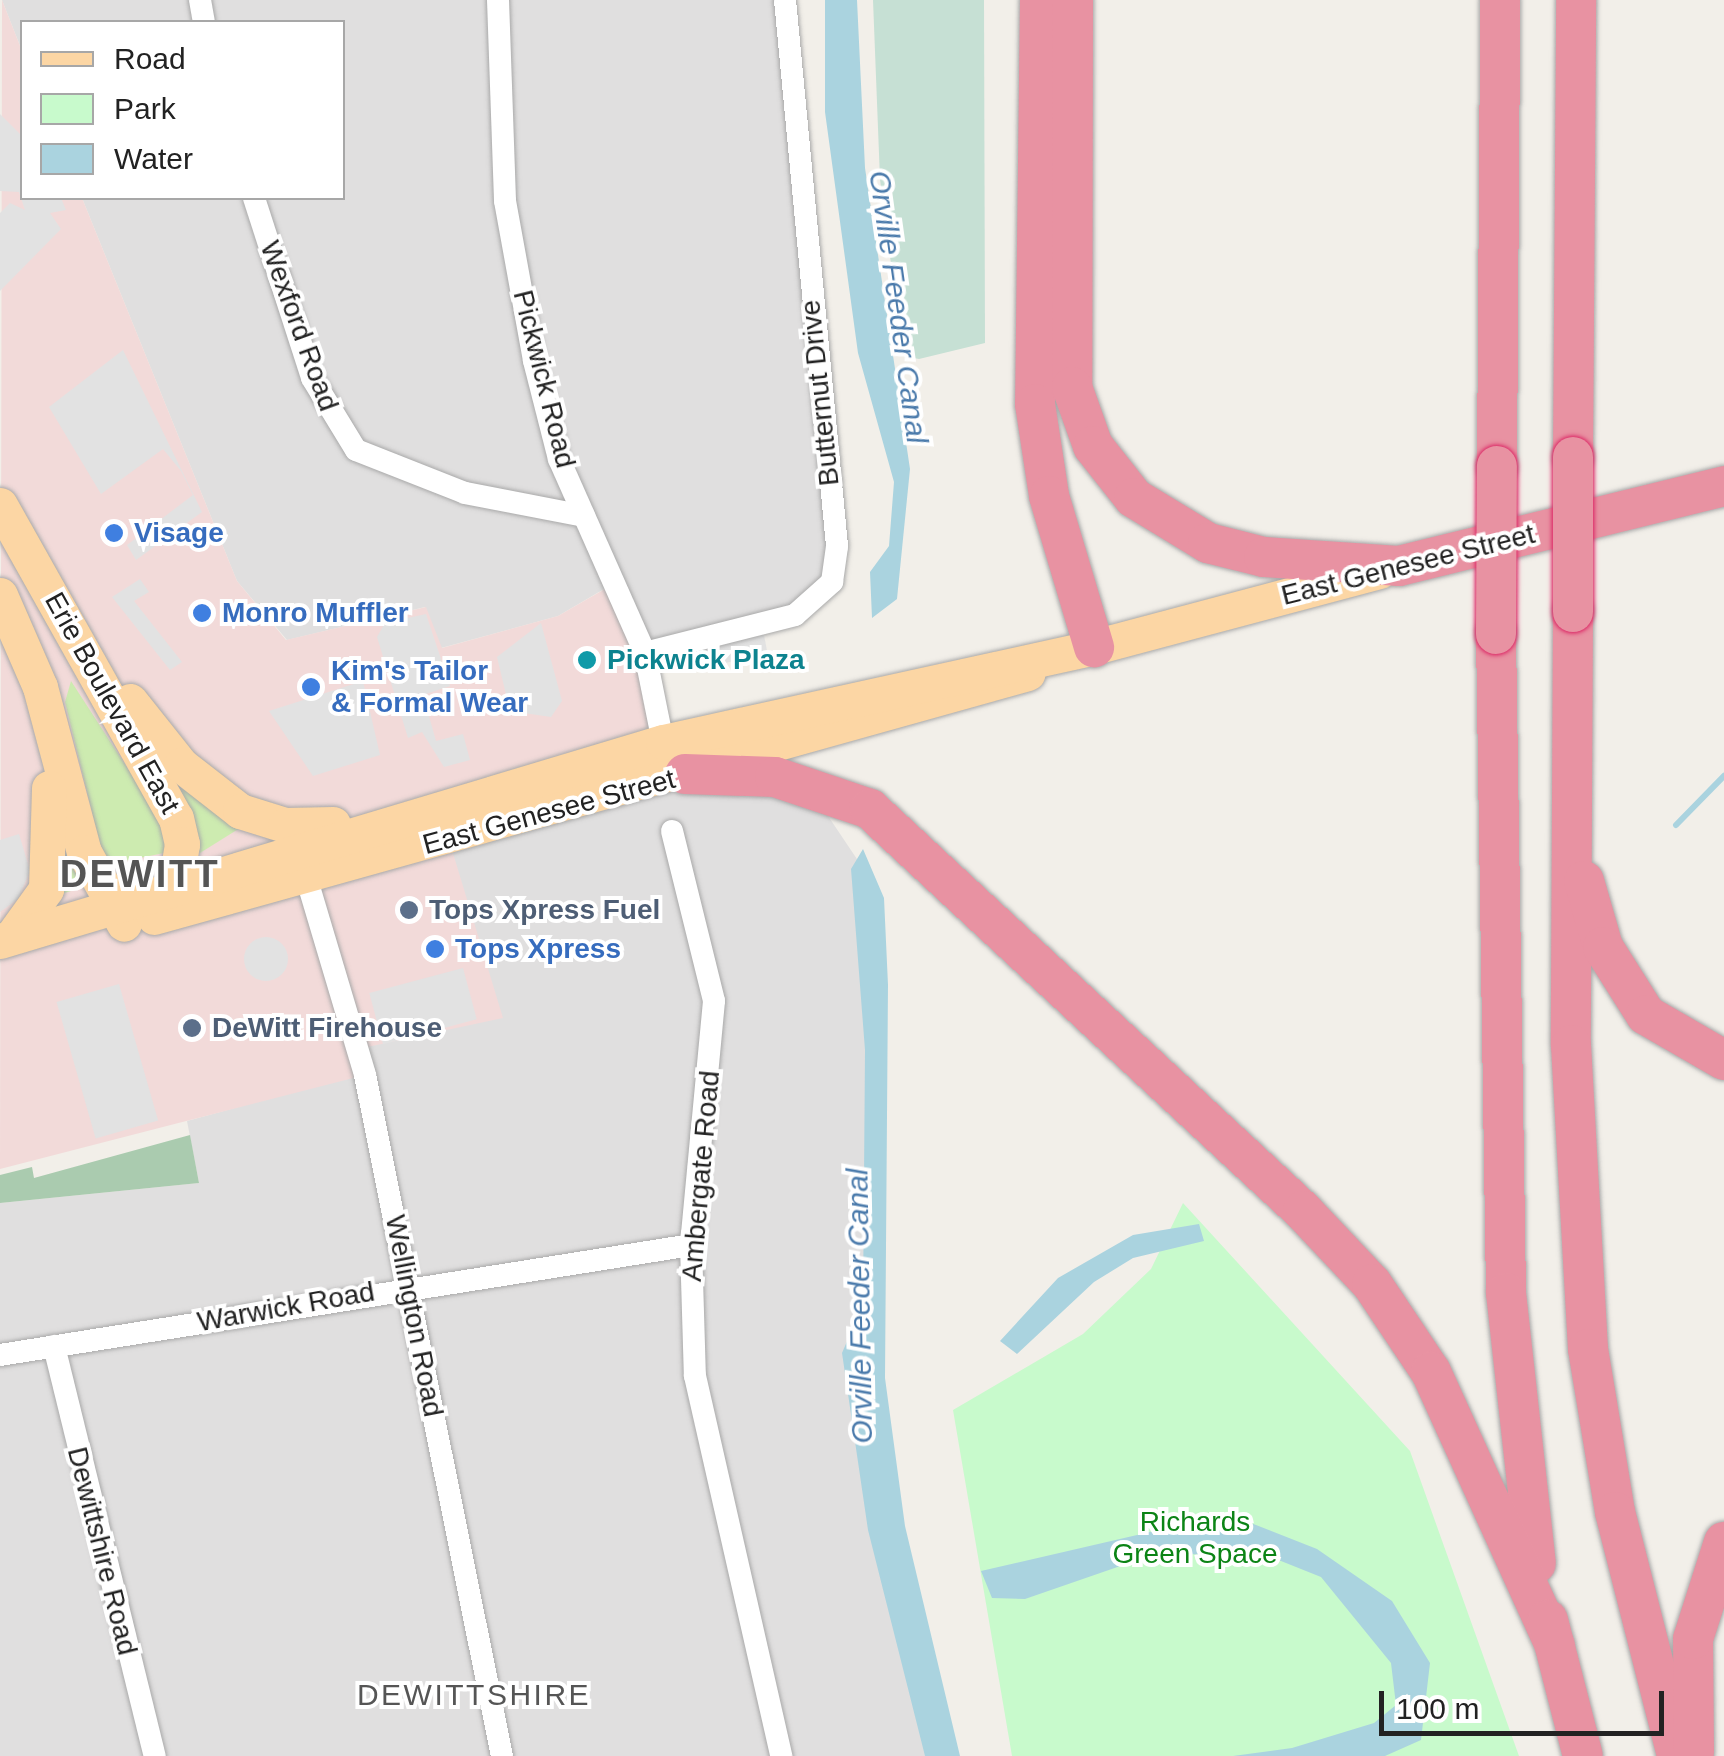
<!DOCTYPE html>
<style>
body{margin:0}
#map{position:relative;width:1724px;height:1756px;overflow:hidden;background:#f2efe9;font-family:Arial,sans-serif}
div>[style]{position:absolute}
.residential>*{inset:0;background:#e0dfdf}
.commercial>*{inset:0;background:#f2dad9}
.grass>*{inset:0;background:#cdebb0}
.wetland>*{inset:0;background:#c6e0d4}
.cemetery>*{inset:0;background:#aacbaf}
.park>*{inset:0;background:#c8facc}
.parking>*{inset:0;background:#e2e2e2;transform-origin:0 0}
.round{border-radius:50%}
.water>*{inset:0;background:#aad3df}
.stream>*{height:6px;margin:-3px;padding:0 3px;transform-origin:3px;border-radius:3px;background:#aad3df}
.roads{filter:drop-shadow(0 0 2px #a9a9a9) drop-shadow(0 0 2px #a9a9a9)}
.street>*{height:22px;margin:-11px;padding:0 11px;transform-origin:11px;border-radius:11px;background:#fff}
.primary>*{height:35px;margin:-17.5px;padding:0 17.5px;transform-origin:17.5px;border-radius:17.5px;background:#fcd6a4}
.highway>*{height:40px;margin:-20px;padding:0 20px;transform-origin:20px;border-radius:20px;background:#e892a2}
.bridges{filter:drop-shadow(0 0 2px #dc2a67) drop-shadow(0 0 2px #dc2a67)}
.highway-bridge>*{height:40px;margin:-20px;padding:0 20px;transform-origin:20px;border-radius:20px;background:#e892a2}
.dots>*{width:28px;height:28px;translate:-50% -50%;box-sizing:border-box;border:5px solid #fff;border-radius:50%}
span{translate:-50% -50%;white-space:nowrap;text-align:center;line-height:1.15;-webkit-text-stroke:8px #fff;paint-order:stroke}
.street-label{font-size:28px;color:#222}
.shop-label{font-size:28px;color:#366cbe;font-weight:700}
.left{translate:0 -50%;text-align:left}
.culture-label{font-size:28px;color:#0d838f;font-weight:700}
.service-label{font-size:28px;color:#4e5e75;font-weight:700}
.park-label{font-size:28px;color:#0c8416}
.water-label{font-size:30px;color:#4a7aab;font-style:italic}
.neighbourhood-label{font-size:30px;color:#555;letter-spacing:2.5px}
.district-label{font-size:38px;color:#555;font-weight:700;letter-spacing:2.5px}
.legend{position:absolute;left:20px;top:20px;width:325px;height:180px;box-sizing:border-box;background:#fff;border:2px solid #a7a7a7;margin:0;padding:12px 18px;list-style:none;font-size:30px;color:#222}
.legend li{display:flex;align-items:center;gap:20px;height:50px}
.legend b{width:50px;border:2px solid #a7a7a7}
.scale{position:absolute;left:1379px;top:1691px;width:285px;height:45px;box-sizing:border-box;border:5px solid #222;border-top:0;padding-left:12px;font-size:30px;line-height:35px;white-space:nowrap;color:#222;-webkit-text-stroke:8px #fff;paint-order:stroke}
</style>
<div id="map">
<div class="residential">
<i style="clip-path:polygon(2px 0,785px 0,837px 546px,813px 605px,645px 653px,616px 582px,558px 616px,441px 648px,425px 607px,287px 640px,237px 581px,82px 198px,342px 198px,342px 22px,22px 22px,22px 51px)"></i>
<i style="clip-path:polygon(655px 782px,677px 793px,764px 784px,818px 801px,871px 880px,871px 1346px,942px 1756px,0 1756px,0 1203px,199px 1183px,187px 1121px,253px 1103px,357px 1049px,449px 839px)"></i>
</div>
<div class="commercial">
<i style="clip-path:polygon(2px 0,22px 51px,22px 198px,82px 198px,237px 581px,286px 640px,426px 607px,442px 648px,558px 616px,617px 582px,661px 722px,449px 840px,503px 1018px,358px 1049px,365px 1075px,0 1169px)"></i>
</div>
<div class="grass">
<i style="clip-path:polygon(71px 681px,163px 823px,169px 852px,105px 865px,65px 702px)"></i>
<i style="clip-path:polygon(171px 775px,240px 828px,200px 853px)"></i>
<i style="clip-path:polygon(63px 844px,84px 887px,58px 895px)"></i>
</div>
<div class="wetland">
<i style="clip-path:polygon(873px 0,984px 0,985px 343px,919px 359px,903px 356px,880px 179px)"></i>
</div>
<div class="cemetery">
<i style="clip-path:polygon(190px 1135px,199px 1183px,0 1203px,0 1175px,32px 1167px,34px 1178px)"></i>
</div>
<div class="park">
<i style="clip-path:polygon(1183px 1203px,1410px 1451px,1519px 1756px,1012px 1756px,953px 1410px,1083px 1334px,1151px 1269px)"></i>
</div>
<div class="parking">
<i style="clip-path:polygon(0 114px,22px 136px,22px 198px,61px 198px,66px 210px,50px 213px,61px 229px,0 291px,0 213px,10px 203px,25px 210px,19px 192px,0 191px)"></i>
<i style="clip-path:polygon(123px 350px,202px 512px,136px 560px,127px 545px,193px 495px,181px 471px,163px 449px,101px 494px,49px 407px)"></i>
<i style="clip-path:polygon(140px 579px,149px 592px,134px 601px,182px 662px,170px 670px,112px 597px)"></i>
<i style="clip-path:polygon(426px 614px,450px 686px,423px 695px,436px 741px,463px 734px,470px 760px,444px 767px,422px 732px,408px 738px,377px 637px,385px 623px)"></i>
<i style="clip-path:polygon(541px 623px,562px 701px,551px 717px,510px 711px,497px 657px)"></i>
<i style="left:764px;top:635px;width:20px;height:71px;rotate:79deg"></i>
<i style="clip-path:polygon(363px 681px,380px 755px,313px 776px,269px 711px)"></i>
<i style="clip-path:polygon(19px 834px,30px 871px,18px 899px,0 912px,0 840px)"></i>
<i class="round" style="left:244px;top:937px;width:44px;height:44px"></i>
<i style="left:463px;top:968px;width:53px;height:97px;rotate:75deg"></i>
<i style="left:119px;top:984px;width:142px;height:65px;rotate:74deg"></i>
</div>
<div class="water">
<i style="clip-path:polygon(825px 0,857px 0,865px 168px,910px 469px,897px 599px,872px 618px,870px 572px,889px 546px,894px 482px,858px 353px,825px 112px)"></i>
<i style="clip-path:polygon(863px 849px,884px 898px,888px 985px,885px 1378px,905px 1526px,960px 1756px,925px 1756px,868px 1530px,842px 1353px,863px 1304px,865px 1050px,851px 869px)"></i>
<i style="clip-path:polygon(1199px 1224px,1204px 1241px,1133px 1258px,1094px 1282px,1017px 1354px,1000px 1341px,1058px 1278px,1133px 1235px)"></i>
<i style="clip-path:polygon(1228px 1514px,1317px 1549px,1392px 1601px,1430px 1663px,1421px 1740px,1385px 1756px,1233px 1756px,1292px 1748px,1374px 1723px,1396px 1705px,1391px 1663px,1321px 1577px,1271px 1557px,1158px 1553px,1025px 1599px,992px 1598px,981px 1571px)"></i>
</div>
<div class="stream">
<i style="left:1676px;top:825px;width:69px;rotate:-45.6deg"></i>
</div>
<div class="roads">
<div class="street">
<i style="left:200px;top:0;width:22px;rotate:80deg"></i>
<i style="left:498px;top:0;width:201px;rotate:88deg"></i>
<i style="left:505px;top:201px;width:163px;rotate:79.7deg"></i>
<i style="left:534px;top:361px;width:101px;rotate:75.7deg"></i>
<i style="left:559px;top:459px;width:212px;rotate:66.1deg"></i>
<i style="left:645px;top:653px;width:91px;rotate:78.6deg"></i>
<i style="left:254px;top:198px;width:189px;rotate:72.1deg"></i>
<i style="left:312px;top:378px;width:84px;rotate:58.6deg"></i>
<i style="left:356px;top:450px;width:117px;rotate:21.5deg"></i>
<i style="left:465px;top:493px;width:121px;rotate:10.9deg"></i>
<i style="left:645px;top:653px;width:155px;rotate:-14.2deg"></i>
<i style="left:795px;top:615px;width:50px;rotate:-41.7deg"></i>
<i style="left:832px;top:582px;width:36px;rotate:-82deg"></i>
<i style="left:837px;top:546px;width:548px;rotate:-95.44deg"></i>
<i style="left:672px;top:831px;width:175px;rotate:76.1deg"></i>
<i style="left:714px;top:1001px;width:245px;rotate:95.4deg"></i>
<i style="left:691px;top:1245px;width:131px;rotate:88.3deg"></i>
<i style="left:695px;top:1376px;width:390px;rotate:77.2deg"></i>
<i style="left:307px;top:880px;width:203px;rotate:73.4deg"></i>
<i style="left:365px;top:1075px;width:695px;rotate:78.63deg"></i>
<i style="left:54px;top:1346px;width:422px;rotate:76.2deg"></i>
<i style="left:0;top:1355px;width:700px;rotate:-9.04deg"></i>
</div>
<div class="primary">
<i style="left:0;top:505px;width:359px;rotate:60.7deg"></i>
<i style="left:176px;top:818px;width:27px;rotate:77deg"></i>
<i style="left:182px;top:844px;width:62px;rotate:99.3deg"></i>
<i style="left:0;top:595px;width:100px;rotate:66.5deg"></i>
<i style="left:40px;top:687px;width:171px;rotate:75.1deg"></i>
<i style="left:84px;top:852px;width:82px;rotate:60.9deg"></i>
<i style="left:130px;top:701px;width:82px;rotate:51.4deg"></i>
<i style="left:181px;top:765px;width:75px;rotate:37.9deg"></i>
<i style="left:240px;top:811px;width:47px;rotate:17.3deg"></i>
<i style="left:285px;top:825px;width:48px;rotate:-1.2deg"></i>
<i style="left:154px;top:917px;width:907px;rotate:-15.6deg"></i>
<i style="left:13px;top:935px;width:57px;rotate:-54.3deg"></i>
<i style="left:46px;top:889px;width:101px;rotate:-88.3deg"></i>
<i style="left:0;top:941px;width:692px;rotate:-16.71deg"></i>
<i style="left:663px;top:742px;width:441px;rotate:-12.4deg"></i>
<i style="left:1094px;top:647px;width:295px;rotate:-14.9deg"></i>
</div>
<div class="highway">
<i style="left:1040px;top:0;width:404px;rotate:90.7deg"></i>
<i style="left:1035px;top:404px;width:93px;rotate:81.3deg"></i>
<i style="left:1049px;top:496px;width:158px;rotate:73.4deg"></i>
<i style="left:1073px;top:0;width:387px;rotate:90.1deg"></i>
<i style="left:1072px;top:387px;width:63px;rotate:70.4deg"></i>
<i style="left:1093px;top:446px;width:66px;rotate:51.7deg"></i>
<i style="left:1134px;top:498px;width:87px;rotate:31.3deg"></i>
<i style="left:1208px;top:543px;width:58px;rotate:14deg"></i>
<i style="left:1264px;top:557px;width:135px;rotate:3.8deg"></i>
<i style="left:1399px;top:566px;width:335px;rotate:-13.8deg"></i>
<i style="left:1573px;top:457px;width:457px;rotate:-89.6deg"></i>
<i style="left:1497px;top:466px;width:466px;rotate:-89.6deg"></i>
<i style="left:1573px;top:612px;width:433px;rotate:90.3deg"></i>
<i style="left:1571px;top:1045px;width:304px;rotate:86.8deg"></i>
<i style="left:1588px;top:1349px;width:165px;rotate:80.6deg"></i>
<i style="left:1615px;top:1512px;width:252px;rotate:75.7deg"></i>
<i style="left:1496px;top:634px;width:659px;rotate:89.13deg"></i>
<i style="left:1506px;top:1293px;width:272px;rotate:83.7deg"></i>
<i style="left:685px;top:774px;width:90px;rotate:1.9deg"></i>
<i style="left:775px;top:777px;width:100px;rotate:18.6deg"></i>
<i style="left:870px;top:809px;width:591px;rotate:42.87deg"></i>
<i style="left:1303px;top:1211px;width:100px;rotate:46.6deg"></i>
<i style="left:1372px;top:1284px;width:106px;rotate:56.2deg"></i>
<i style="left:1431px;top:1372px;width:300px;rotate:65.6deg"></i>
<i style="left:1584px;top:881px;width:69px;rotate:73.9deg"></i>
<i style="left:1603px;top:947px;width:80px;rotate:57.7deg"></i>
<i style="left:1646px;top:1015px;width:90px;rotate:30deg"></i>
<i style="left:1548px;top:1620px;width:140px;rotate:75.6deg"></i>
<i style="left:1694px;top:1752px;width:113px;rotate:-90.5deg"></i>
<i style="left:1693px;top:1639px;width:102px;rotate:-72.3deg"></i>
</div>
</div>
<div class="bridges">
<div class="highway-bridge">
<i style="left:1573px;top:612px;width:155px;rotate:-90deg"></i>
<i style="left:1496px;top:634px;width:168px;rotate:-89.7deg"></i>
</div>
</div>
<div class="dots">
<i style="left:114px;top:533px;background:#3f7fe0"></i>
<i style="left:202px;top:613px;background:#3f7fe0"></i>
<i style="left:587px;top:660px;background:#0f9aa8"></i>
<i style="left:311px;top:687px;background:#3f7fe0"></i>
<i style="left:409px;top:910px;background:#5c6f8a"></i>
<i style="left:435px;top:949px;background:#3f7fe0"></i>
<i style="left:192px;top:1028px;background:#5c6f8a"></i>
</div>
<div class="street-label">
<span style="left:299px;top:326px;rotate:70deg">Wexford Road</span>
<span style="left:544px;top:379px;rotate:76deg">Pickwick Road</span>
<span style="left:820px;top:393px;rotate:-96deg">Butternut Drive</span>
<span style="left:1408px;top:565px;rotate:-14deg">East Genesee Street</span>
<span style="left:112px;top:703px;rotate:61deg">Erie Boulevard East</span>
<span style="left:549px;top:812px;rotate:-15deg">East Genesee Street</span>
<span style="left:701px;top:1176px;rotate:-85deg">Ambergate Road</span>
<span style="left:286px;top:1307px;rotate:-10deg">Warwick Road</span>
<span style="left:414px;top:1316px;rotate:79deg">Wellington Road</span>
<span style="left:102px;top:1551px;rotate:76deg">Dewittshire Road</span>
</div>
<div class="shop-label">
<span class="left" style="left:134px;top:533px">Visage</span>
<span class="left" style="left:222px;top:613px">Monro Muffler</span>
<span class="left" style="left:331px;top:687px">Kim's Tailor<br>&amp; Formal Wear</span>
<span class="left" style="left:455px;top:949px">Tops Xpress</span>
</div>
<div class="culture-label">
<span class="left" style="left:607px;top:660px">Pickwick Plaza</span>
</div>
<div class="service-label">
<span class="left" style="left:429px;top:910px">Tops Xpress Fuel</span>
<span class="left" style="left:212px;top:1028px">DeWitt Firehouse</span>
</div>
<div class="park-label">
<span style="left:1195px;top:1538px">Richards<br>Green Space</span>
</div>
<div class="water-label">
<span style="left:898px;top:307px;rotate:82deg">Orville Feeder Canal</span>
<span style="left:860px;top:1306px;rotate:-91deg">Orville Feeder Canal</span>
</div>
<div class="neighbourhood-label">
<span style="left:474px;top:1695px">DEWITTSHIRE</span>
</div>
<div class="district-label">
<span style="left:140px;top:875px">DEWITT</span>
</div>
<ul class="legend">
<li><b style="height:12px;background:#fcd6a4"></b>Road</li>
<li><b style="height:28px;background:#c8facc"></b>Park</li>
<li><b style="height:28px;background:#aad3df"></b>Water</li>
</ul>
<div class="scale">100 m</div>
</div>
